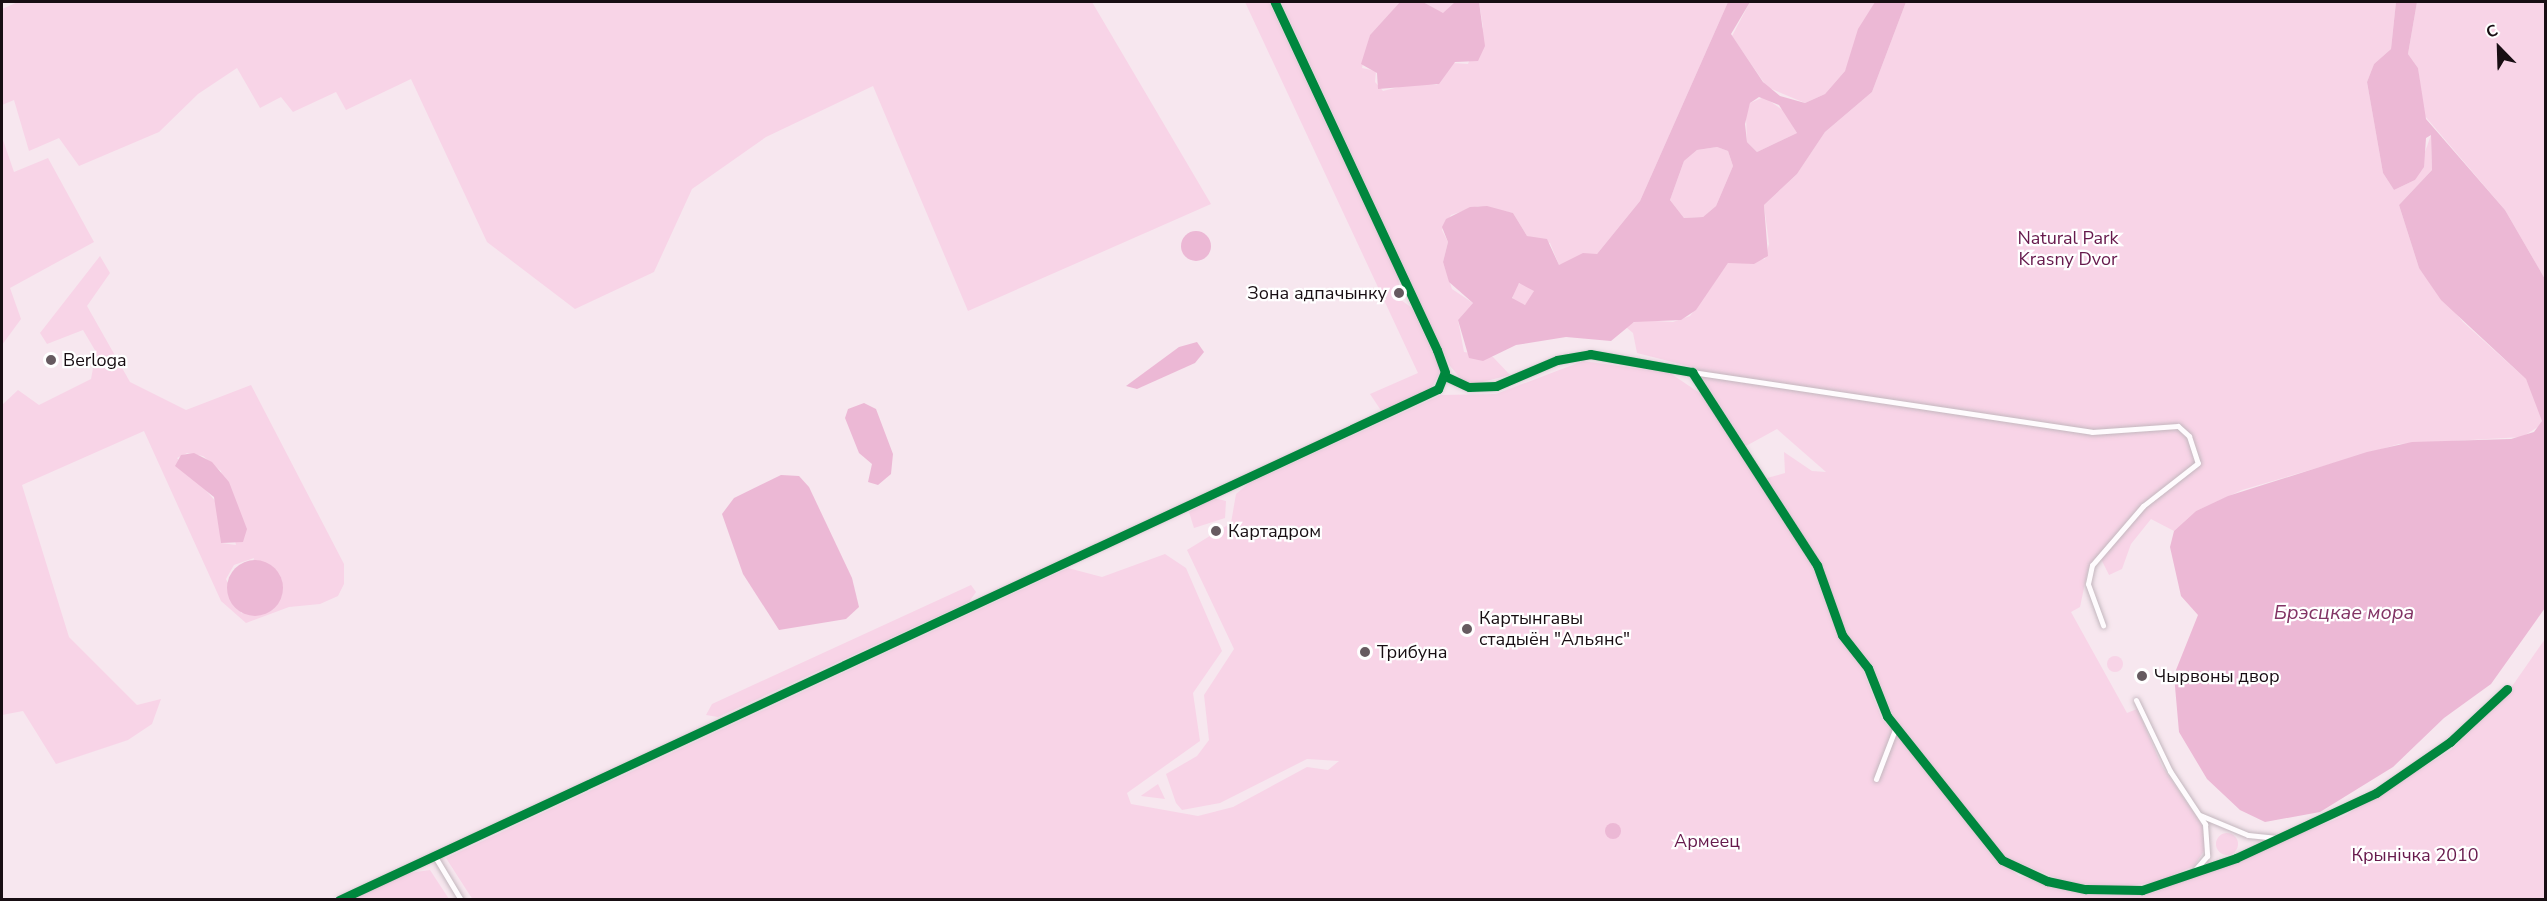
<!DOCTYPE html>
<meta charset="utf-8">
<style>
body{margin:0}
#map{position:relative;width:2547px;height:901px;overflow:hidden;background:#f7e7ef;font-family:"Nunito Sans",sans-serif}
div>[style]{position:absolute}
.green>*{inset:0;background:#f8d4e7}
.round{border-radius:50%}
.water>*{inset:0;background:#ecb8d5}
.roads{filter:drop-shadow(0 0 2px #c3b7be) drop-shadow(0 0 2px #c3b7be)}
.street>*{height:5px;margin:-2.5px;padding:0 2.5px;transform-origin:2.5px;border-radius:2.5px;background:#fefbfd}
.cycleway>*{height:9px;margin:-4.5px;padding:0 4.5px;transform-origin:4.5px;border-radius:4.5px;background:#00873e}
.dots>*{width:16px;height:16px;translate:-50% -50%;box-sizing:border-box;border:3px solid #fff;border-radius:50%}
span{translate:-50% -50%;white-space:nowrap;text-align:center;line-height:1.15;-webkit-text-stroke:4.5px #fff;paint-order:stroke}
.park-label{font-size:18px;color:#66194c}
.poi-label{font-size:18px;color:#180e13}
.right{translate:-100% -50%;text-align:right}
.left{translate:0 -50%;text-align:left}
.water-label{font-size:20px;color:#823465;font-style:italic}
.frame{position:absolute;inset:0;border:3px solid #180e13;pointer-events:none}
.north{position:absolute;left:2469px;top:18px;width:60px;height:60px;-webkit-text-stroke:4px #fff;paint-order:stroke;rotate:337deg;font-size:16px;font-weight:700;line-height:24px;text-align:center;color:#180e13}
.north::after{content:'';display:block;margin:auto;width:21px;height:27px;background:#180e13;clip-path:polygon(50% 0,100% 100%,50% 72%,0 100%)}
</style>
<div id="map">
<div class="green">
<i style="clip-path:polygon(18px 2px,1092px 2px,1211px 204px,968px 311px,873px 86px,766px 137px,692px 189px,654px 272px,575px 309px,487px 242px,411px 79px,346px 110px,336px 92px,293px 112px,281px 97px,260px 108px,237px 68px,198px 94px,159px 132px,79px 166px,59px 138px,29px 151px,14px 100px,2px 105px,2px 9px)"></i>
<i style="clip-path:polygon(1245px 2px,1269px 2px,1398px 276px,1401px 300px,1412px 308px,1441px 370px,1431px 389px,1382px 412px,1370px 394px,1418px 373px)"></i>
<i style="clip-path:polygon(1281px 2px,1400px 2px,1370px 35px,1362px 68px,1376px 71px,1375px 82px,1383px 91px,1414px 83px,1437px 85px,1453px 63px,1468px 64px,1483px 27px,1479px 2px,1728px 2px,1640px 201px,1597px 254px,1559px 265px,1550px 243px,1527px 236px,1513px 213px,1478px 206px,1451px 215px,1442px 230px,1448px 242px,1443px 262px,1452px 289px,1473px 303px,1458px 320px,1464px 352px,1493px 357px,1510px 375px,1474px 384px,1462px 380px,1450px 366px)"></i>
<i style="clip-path:polygon(1423px 2px,1455px 2px,1443px 14px)"></i>
<i style="clip-path:polygon(1750px 2px,1875px 2px,1845px 71px,1825px 94px,1805px 103px,1767px 87px,1732px 36px)"></i>
<i style="clip-path:polygon(1906px 2px,2396px 2px,2391px 49px,2374px 64px,2367px 82px,2383px 173px,2394px 190px,2415px 180px,2431px 135px,2432px 170px,2399px 205px,2419px 268px,2463px 322px,2526px 379px,2543px 414px,2541px 425px,2522px 437px,2399px 444px,2242px 490px,2196px 511px,2174px 531px,2151px 519px,2131px 544px,2122px 569px,2109px 575px,2101px 559px,2088px 569px,2080px 607px,2071px 612px,2127px 713px,2137px 709px,2162px 766px,2202px 825px,2208px 845px,2194px 866px,2157px 882px,2121px 887px,2068px 883px,2005px 857px,1892px 714px,1873px 666px,1847px 634px,1822px 566px,1767px 478px,1785px 473px,1784px 452px,1812px 471px,1826px 472px,1777px 429px,1746px 446px,1696px 368px,1637px 353px,1633px 333px,1626px 327px,1638px 320px,1673px 322px,1690px 316px,1728px 263px,1765px 259px,1769px 244px,1764px 205px,1797px 174px,1825px 132px,1872px 92px)"></i>
<i style="clip-path:polygon(2417px 2px,2545px 2px,2545px 279px,2505px 210px,2424px 115px,2418px 68px,2408px 54px)"></i>
<i style="clip-path:polygon(1764px 97px,1784px 111px,1797px 133px,1757px 152px,1747px 142px,1746px 116px,1750px 103px)"></i>
<i style="clip-path:polygon(2px 137px,14px 172px,48px 158px,94px 242px,10px 288px,21px 319px,2px 345px)"></i>
<i style="clip-path:polygon(1717px 147px,1728px 151px,1733px 166px,1716px 206px,1703px 217px,1684px 218px,1670px 200px,1684px 161px,1697px 150px)"></i>
<i style="clip-path:polygon(evenodd,100px 256px,110px 273px,87px 306px,130px 382px,186px 410px,251px 385px,344px 564px,344px 584px,338px 596px,320px 604px,289px 607px,246px 623px,221px 601px,144px 431px,22px 485px,69px 637px,137px 705px,161px 699px,152px 724px,128px 740px,56px 764px,23px 711px,2px 715px,2px 405px,18px 390px,39px 405px,91px 379px,96px 352px,83px 330px,47px 344px,40px 333px,100px 256px,187px 453px,203px 456px,221px 471px,236px 545px,221px 543px,218px 504px,177px 458px,187px 453px,100px 256px,254px 558px,242px 614px,226px 579px,234px 565px,254px 558px)"></i>
<i class="round" style="left:1512px;top:283px;width:22px;height:22px"></i>
<i style="clip-path:polygon(1583px 361px,1670px 373px,1701px 394px,1810px 560px,1839px 638px,1862px 667px,1882px 719px,1923px 762px,1989px 852px,2019px 876px,2104px 895px,2155px 892px,2344px 816px,2451px 750px,2506px 695px,2545px 639px,2545px 899px,473px 900px,446px 858px,1068px 568px,1102px 577px,1165px 554px,1186px 568px,1222px 651px,1193px 693px,1200px 741px,1127px 793px,1131px 804px,1198px 816px,1233px 807px,1307px 767px,1328px 770px,1339px 761px,1307px 759px,1220px 803px,1182px 810px,1176px 803px,1166px 774px,1197px 756px,1209px 740px,1204px 695px,1234px 649px,1187px 550px,1231px 523px,1236px 494px,1249px 483px,1441px 395px,1496px 394px)"></i>
<i style="clip-path:polygon(1214px 498px,1226px 501px,1225px 518px,1194px 528px,1189px 512px)"></i>
<i style="clip-path:polygon(971px 585px,976px 592px,969px 602px,718px 717px,706px 715px,712px 704px)"></i>
<i class="round" style="left:2107px;top:656px;width:16px;height:16px"></i>
<i style="clip-path:polygon(1158px 784px,1165px 799px,1141px 796px,1142px 795px)"></i>
<i class="round" style="left:2216px;top:833px;width:22px;height:22px"></i>
<i style="clip-path:polygon(430px 870px,449px 899px,348px 899px,402px 874px)"></i>
</div>
<div class="water">
<i style="clip-path:polygon(1400px 2px,1423px 2px,1443px 13px,1455px 2px,1479px 2px,1485px 46px,1478px 61px,1455px 62px,1439px 84px,1378px 89px,1377px 73px,1361px 64px,1370px 35px)"></i>
<i style="clip-path:polygon(evenodd,1728px 2px,1750px 2px,1731px 34px,1763px 82px,1780px 96px,1805px 103px,1825px 94px,1845px 71px,1858px 29px,1875px 2px,1906px 2px,1872px 92px,1825px 132px,1797px 174px,1764px 205px,1768px 256px,1754px 264px,1728px 263px,1696px 310px,1681px 320px,1634px 322px,1611px 341px,1566px 337px,1516px 345px,1483px 361px,1469px 358px,1458px 320px,1473px 303px,1449px 282px,1443px 262px,1448px 242px,1442px 227px,1446px 219px,1470px 207px,1487px 206px,1513px 213px,1527px 236px,1547px 239px,1559px 265px,1583px 253px,1597px 254px,1640px 201px,1728px 2px,1759px 97px,1779px 105px,1797px 133px,1757px 152px,1747px 142px,1745px 124px,1750px 103px,1759px 97px,1728px 2px,1717px 147px,1728px 151px,1733px 166px,1716px 206px,1703px 217px,1684px 218px,1670px 200px,1684px 161px,1697px 150px,1717px 147px,1728px 2px,1519px 283px,1534px 291px,1525px 305px,1512px 298px,1519px 283px)"></i>
<i style="clip-path:polygon(2396px 2px,2417px 2px,2408px 54px,2418px 68px,2426px 119px,2505px 210px,2545px 279px,2545px 608px,2491px 684px,2444px 718px,2393px 767px,2320px 812px,2265px 822px,2240px 810px,2207px 779px,2179px 732px,2174px 675px,2198px 615px,2181px 596px,2170px 547px,2174px 531px,2196px 511px,2228px 496px,2367px 452px,2412px 442px,2511px 439px,2534px 432px,2542px 421px,2526px 379px,2441px 300px,2419px 268px,2399px 205px,2432px 170px,2431px 135px,2426px 138px,2424px 167px,2415px 180px,2394px 190px,2383px 173px,2367px 82px,2374px 64px,2391px 49px)"></i>
<i class="round" style="left:1181px;top:231px;width:30px;height:30px"></i>
<i style="clip-path:polygon(1197px 342px,1204px 352px,1195px 363px,1137px 389px,1126px 386px,1179px 347px)"></i>
<i style="clip-path:polygon(864px 403px,876px 409px,893px 454px,891px 474px,878px 485px,868px 482px,872px 464px,859px 453px,845px 418px,848px 409px)"></i>
<i style="clip-path:polygon(194px 453px,212px 462px,229px 482px,247px 529px,243px 542px,221px 543px,214px 497px,175px 466px,181px 455px)"></i>
<i style="clip-path:polygon(781px 475px,799px 476px,809px 487px,852px 578px,859px 607px,846px 619px,779px 630px,743px 574px,722px 514px,734px 498px)"></i>
<i class="round" style="left:227px;top:560px;width:56px;height:56px"></i>
<i class="round" style="left:1605px;top:823px;width:16px;height:16px"></i>
</div>
<div class="roads">
<div class="street">
<i style="left:1692px;top:372px;width:404px;rotate:8.5deg"></i>
<i style="left:2092px;top:432px;width:86px;rotate:-4deg"></i>
<i style="left:2178px;top:426px;width:15px;rotate:42deg"></i>
<i style="left:2189px;top:436px;width:28px;rotate:72deg"></i>
<i style="left:2198px;top:463px;width:70px;rotate:142deg"></i>
<i style="left:2143px;top:506px;width:78px;rotate:130.8deg"></i>
<i style="left:2092px;top:565px;width:19px;rotate:102deg"></i>
<i style="left:2088px;top:584px;width:44px;rotate:69.9deg"></i>
<i style="left:1445px;top:376px;width:26px;rotate:25deg"></i>
<i style="left:1469px;top:387px;width:27px;rotate:-2deg"></i>
<i style="left:1496px;top:386px;width:66px;rotate:-23.1deg"></i>
<i style="left:1557px;top:360px;width:34px;rotate:-10deg"></i>
<i style="left:1590px;top:354px;width:104px;rotate:10deg"></i>
<i style="left:1692px;top:372px;width:230px;rotate:57.1deg"></i>
<i style="left:1817px;top:565px;width:74px;rotate:70.3deg"></i>
<i style="left:1842px;top:635px;width:42px;rotate:51.8deg"></i>
<i style="left:1868px;top:668px;width:52px;rotate:68.4deg"></i>
<i style="left:1887px;top:716px;width:184px;rotate:51.4deg"></i>
<i style="left:2002px;top:860px;width:50px;rotate:25deg"></i>
<i style="left:2047px;top:881px;width:40px;rotate:12deg"></i>
<i style="left:2086px;top:889px;width:56px;rotate:1deg"></i>
<i style="left:2142px;top:890px;width:99px;rotate:-18.8deg"></i>
<i style="left:2236px;top:858px;width:154px;rotate:-24.9deg"></i>
<i style="left:2376px;top:793px;width:90px;rotate:-34.6deg"></i>
<i style="left:2450px;top:742px;width:78px;rotate:-42.9deg"></i>
<i style="left:2136px;top:700px;width:79px;rotate:64.4deg"></i>
<i style="left:2170px;top:771px;width:64px;rotate:56.6deg"></i>
<i style="left:2205px;top:824px;width:32px;rotate:86deg"></i>
<i style="left:2207px;top:856px;width:21px;rotate:131deg"></i>
<i style="left:1876px;top:779px;width:56px;rotate:-69deg"></i>
<i style="left:2200px;top:815px;width:52px;rotate:22.6deg"></i>
<i style="left:2248px;top:835px;width:27px;rotate:6deg"></i>
<i style="left:434px;top:855px;width:52px;rotate:59deg"></i>
<i style="left:339px;top:900px;width:1212px;rotate:-24.94deg"></i>
<i style="left:1438px;top:389px;width:18px;rotate:-68deg"></i>
<i style="left:1445px;top:372px;width:23px;rotate:-110deg"></i>
<i style="left:1437px;top:350px;width:384px;rotate:-115deg"></i>
</div>
</div>
<div class="cycleway">
<i style="left:1445px;top:376px;width:26px;rotate:25deg"></i>
<i style="left:1469px;top:387px;width:27px;rotate:-2deg"></i>
<i style="left:1496px;top:386px;width:66px;rotate:-23.1deg"></i>
<i style="left:1557px;top:360px;width:34px;rotate:-10deg"></i>
<i style="left:1590px;top:354px;width:104px;rotate:10deg"></i>
<i style="left:1692px;top:372px;width:230px;rotate:57.1deg"></i>
<i style="left:1817px;top:565px;width:74px;rotate:70.3deg"></i>
<i style="left:1842px;top:635px;width:42px;rotate:51.8deg"></i>
<i style="left:1868px;top:668px;width:52px;rotate:68.4deg"></i>
<i style="left:1887px;top:716px;width:184px;rotate:51.4deg"></i>
<i style="left:2002px;top:860px;width:50px;rotate:25deg"></i>
<i style="left:2047px;top:881px;width:40px;rotate:12deg"></i>
<i style="left:2086px;top:889px;width:56px;rotate:1deg"></i>
<i style="left:2142px;top:890px;width:99px;rotate:-18.8deg"></i>
<i style="left:2236px;top:858px;width:154px;rotate:-24.9deg"></i>
<i style="left:2376px;top:793px;width:90px;rotate:-34.6deg"></i>
<i style="left:2450px;top:742px;width:78px;rotate:-42.9deg"></i>
<i style="left:339px;top:900px;width:1212px;rotate:-24.94deg"></i>
<i style="left:1438px;top:389px;width:18px;rotate:-68deg"></i>
<i style="left:1445px;top:372px;width:23px;rotate:-110deg"></i>
<i style="left:1437px;top:350px;width:384px;rotate:-115deg"></i>
</div>
<div class="dots">
<i style="left:1399px;top:293px;background:#665a60"></i>
<i style="left:51px;top:360px;background:#665a60"></i>
<i style="left:1216px;top:531px;background:#665a60"></i>
<i style="left:1467px;top:629px;background:#665a60"></i>
<i style="left:1365px;top:652px;background:#665a60"></i>
<i style="left:2142px;top:676px;background:#665a60"></i>
</div>
<div class="park-label">
<span style="left:2068px;top:249px">Natural Park<br>Krasny Dvor</span>
<span style="left:1707px;top:841px">Армеец</span>
<span style="left:2415px;top:855px">Крынічка 2010</span>
</div>
<div class="poi-label">
<span class="right" style="left:1387px;top:293px">Зона адпачынку</span>
<span class="left" style="left:63px;top:360px">Berloga</span>
<span class="left" style="left:1228px;top:531px">Картадром</span>
<span class="left" style="left:1479px;top:629px">Картынгавы<br>стадыён "Альянс"</span>
<span class="left" style="left:1377px;top:652px">Трибуна</span>
<span class="left" style="left:2154px;top:676px">Чырвоны двор</span>
</div>
<div class="water-label">
<span style="left:2344px;top:612px">Брэсцкае мора</span>
</div>
<div class="frame"></div>
<div class="north">С</div>
</div>
